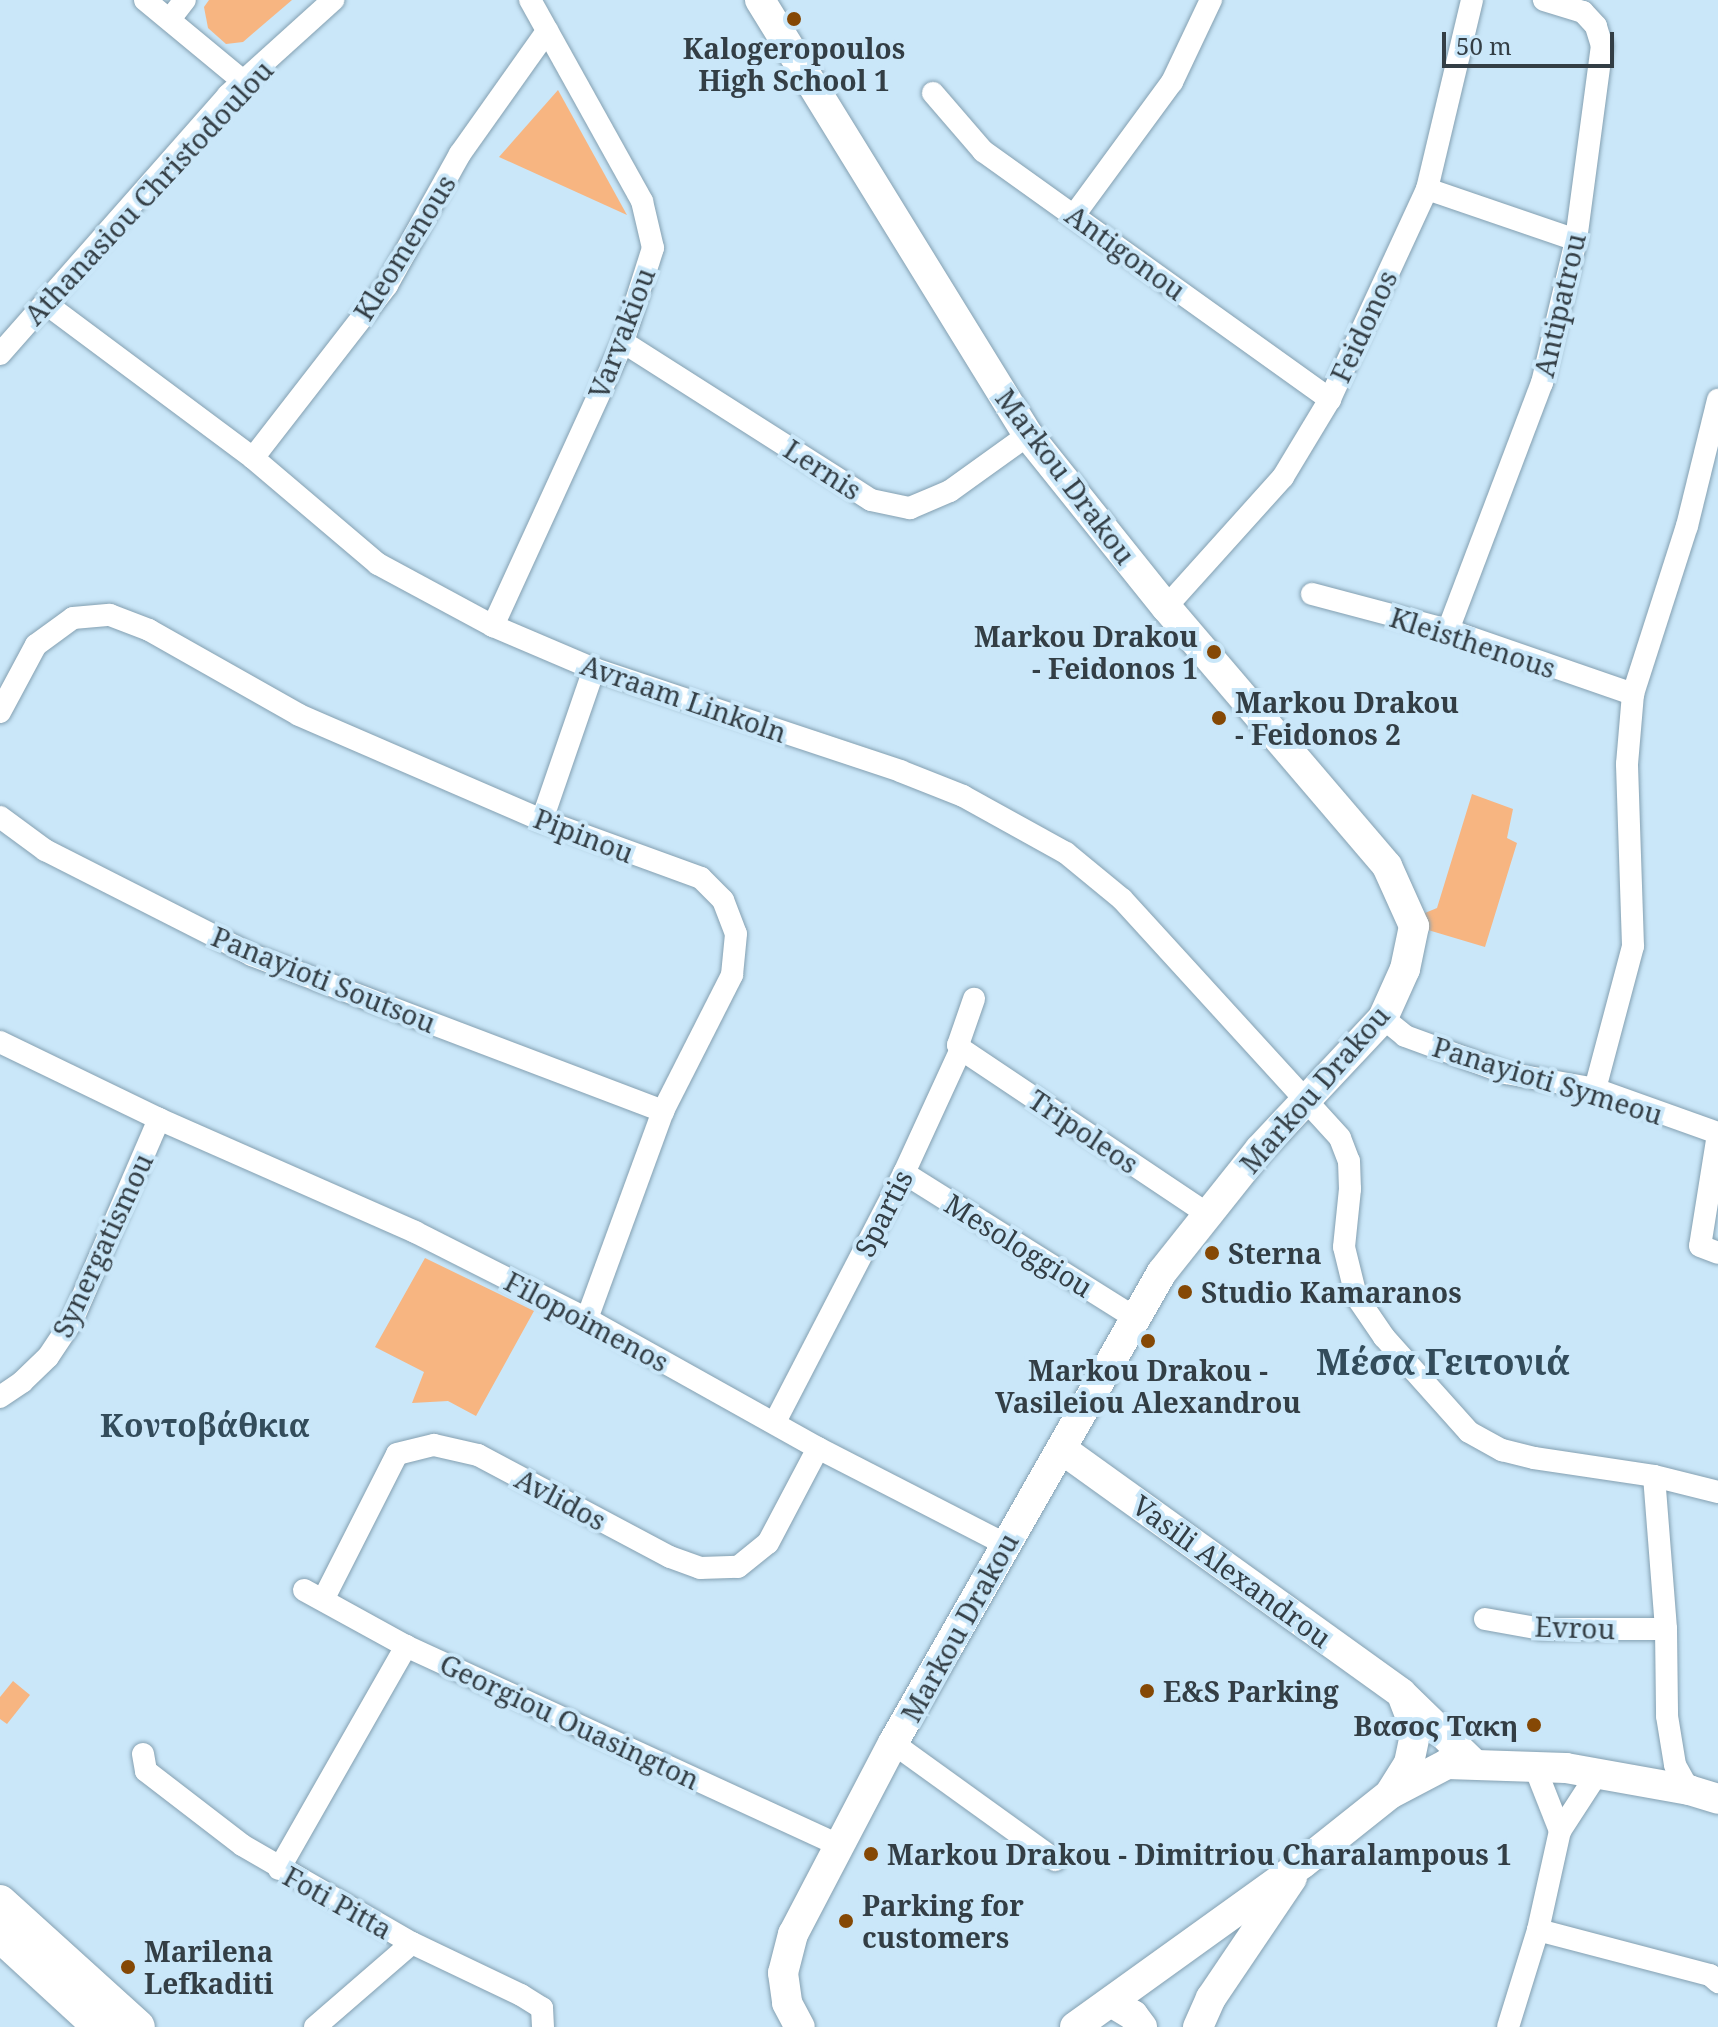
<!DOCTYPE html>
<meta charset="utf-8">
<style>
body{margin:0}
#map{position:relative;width:1718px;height:2027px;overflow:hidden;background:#cae7f9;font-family:"Noto Serif",serif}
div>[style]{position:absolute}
.green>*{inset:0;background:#f7b581}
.roads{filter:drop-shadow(0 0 2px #84a0b1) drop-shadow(0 0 2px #84a0b1)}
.street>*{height:22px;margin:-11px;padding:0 11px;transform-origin:11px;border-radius:11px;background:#fff}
.secondary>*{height:30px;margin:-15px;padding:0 15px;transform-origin:15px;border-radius:15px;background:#fff}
.primary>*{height:34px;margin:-17px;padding:0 17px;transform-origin:17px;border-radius:17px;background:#fff}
.dots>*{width:22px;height:22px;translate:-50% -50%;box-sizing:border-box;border:4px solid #cae7f9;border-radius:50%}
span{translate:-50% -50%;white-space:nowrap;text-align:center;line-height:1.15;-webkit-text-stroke:8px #cae7f9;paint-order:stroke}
.poi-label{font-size:28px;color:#333e45;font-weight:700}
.right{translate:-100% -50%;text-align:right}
.left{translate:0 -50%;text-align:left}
.street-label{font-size:28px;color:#333e45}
.quarter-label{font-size:32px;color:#334c5b;font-weight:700}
.district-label{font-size:36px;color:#334c5b;font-weight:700}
.scale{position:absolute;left:1442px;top:32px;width:172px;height:36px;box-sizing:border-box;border:4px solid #333e45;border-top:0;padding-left:10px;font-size:24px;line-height:28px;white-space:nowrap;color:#333e45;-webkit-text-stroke:6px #cae7f9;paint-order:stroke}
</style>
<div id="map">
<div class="green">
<i style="clip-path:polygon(209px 0,292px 0,243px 42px,226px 44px,208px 28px,204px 7px)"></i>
<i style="clip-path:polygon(558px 90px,627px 215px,499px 157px)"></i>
<i style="clip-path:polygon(1472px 794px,1513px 809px,1507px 838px,1517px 843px,1485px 947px,1428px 930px,1425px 913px,1437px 908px)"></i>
<i style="clip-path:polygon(425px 1258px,534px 1311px,476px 1416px,448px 1401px,412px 1403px,424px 1372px,375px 1347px)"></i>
<i style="clip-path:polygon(13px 1681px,30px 1695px,7px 1724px,0 1719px,0 1697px)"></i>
</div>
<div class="roads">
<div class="street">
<i style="left:145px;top:0;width:129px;rotate:39.6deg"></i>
<i style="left:170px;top:19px;width:24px;rotate:-52deg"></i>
<i style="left:933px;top:93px;width:77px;rotate:49.2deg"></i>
<i style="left:983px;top:151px;width:427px;rotate:35.6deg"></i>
<i style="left:1427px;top:189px;width:157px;rotate:18.9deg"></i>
<i style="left:1075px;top:214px;width:164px;rotate:-53.7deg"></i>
<i style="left:1172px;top:82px;width:91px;rotate:-64.6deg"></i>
<i style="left:45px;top:303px;width:259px;rotate:36.7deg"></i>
<i style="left:253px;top:458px;width:164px;rotate:40.3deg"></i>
<i style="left:378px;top:564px;width:131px;rotate:28.3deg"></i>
<i style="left:493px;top:626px;width:110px;rotate:23.1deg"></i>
<i style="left:594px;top:669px;width:323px;rotate:18.4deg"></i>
<i style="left:900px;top:771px;width:68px;rotate:21.6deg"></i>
<i style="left:963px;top:796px;width:118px;rotate:29deg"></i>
<i style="left:1066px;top:853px;width:72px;rotate:39.4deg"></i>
<i style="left:1122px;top:899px;width:323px;rotate:47.6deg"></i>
<i style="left:1340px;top:1138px;width:25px;rotate:69deg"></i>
<i style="left:1349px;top:1161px;width:28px;rotate:88deg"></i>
<i style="left:1350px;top:1189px;width:58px;rotate:95.9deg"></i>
<i style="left:1344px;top:1247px;width:50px;rotate:76.2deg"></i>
<i style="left:1356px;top:1296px;width:50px;rotate:55.7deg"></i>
<i style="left:1384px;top:1337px;width:127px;rotate:48.2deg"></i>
<i style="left:1469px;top:1432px;width:38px;rotate:29deg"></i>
<i style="left:1502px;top:1450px;width:33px;rotate:14deg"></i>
<i style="left:1534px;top:1458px;width:121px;rotate:8.5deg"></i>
<i style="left:1654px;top:1476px;width:66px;rotate:14deg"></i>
<i style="left:623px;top:342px;width:294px;rotate:32.5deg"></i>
<i style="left:871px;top:500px;width:40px;rotate:12deg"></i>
<i style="left:910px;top:508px;width:43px;rotate:-23deg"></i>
<i style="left:950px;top:491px;width:96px;rotate:-35.7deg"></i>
<i style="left:0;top:354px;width:345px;rotate:-48.6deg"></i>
<i style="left:228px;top:95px;width:142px;rotate:-42.1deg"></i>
<i style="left:253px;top:458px;width:219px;rotate:-52.2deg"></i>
<i style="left:387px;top:285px;width:150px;rotate:-60.9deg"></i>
<i style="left:460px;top:154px;width:151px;rotate:-54.7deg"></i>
<i style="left:1312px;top:594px;width:141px;rotate:14.8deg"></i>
<i style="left:1448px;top:630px;width:196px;rotate:19.1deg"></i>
<i style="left:1166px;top:607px;width:175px;rotate:-48deg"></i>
<i style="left:1283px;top:477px;width:91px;rotate:-58.9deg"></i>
<i style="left:1330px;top:399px;width:231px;rotate:-65.2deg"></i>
<i style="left:1427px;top:189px;width:194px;rotate:-76.6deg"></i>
<i style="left:493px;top:626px;width:312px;rotate:-65.4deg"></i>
<i style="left:623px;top:342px;width:99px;rotate:-72.3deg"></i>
<i style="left:653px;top:248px;width:48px;rotate:-103.2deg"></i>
<i style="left:642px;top:201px;width:230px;rotate:-119.1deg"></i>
<i style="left:1448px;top:630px;width:264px;rotate:-69.2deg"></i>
<i style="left:1542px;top:383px;width:147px;rotate:-76.6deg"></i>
<i style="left:1576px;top:240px;width:196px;rotate:-82.4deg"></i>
<i style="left:1602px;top:46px;width:21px;rotate:-107deg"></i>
<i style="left:1596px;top:26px;width:19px;rotate:-133deg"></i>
<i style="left:1583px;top:12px;width:41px;rotate:-162.9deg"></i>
<i style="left:0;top:712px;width:76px;rotate:-61.8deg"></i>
<i style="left:36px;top:645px;width:46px;rotate:-36.1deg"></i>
<i style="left:73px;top:618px;width:37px;rotate:-5deg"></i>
<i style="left:110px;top:615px;width:42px;rotate:21deg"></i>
<i style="left:149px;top:630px;width:172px;rotate:29.5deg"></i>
<i style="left:299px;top:715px;width:265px;rotate:23.4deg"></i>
<i style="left:542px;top:820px;width:169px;rotate:20deg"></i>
<i style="left:701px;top:878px;width:31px;rotate:45deg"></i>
<i style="left:723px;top:900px;width:36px;rotate:69deg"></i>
<i style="left:736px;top:934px;width:41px;rotate:95.6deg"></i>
<i style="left:732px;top:975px;width:153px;rotate:116.9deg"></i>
<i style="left:663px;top:1111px;width:221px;rotate:110.1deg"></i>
<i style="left:0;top:817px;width:56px;rotate:36.3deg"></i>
<i style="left:45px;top:850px;width:232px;rotate:26.9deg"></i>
<i style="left:252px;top:955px;width:440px;rotate:20.8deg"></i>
<i style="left:542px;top:820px;width:160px;rotate:-71deg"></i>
<i style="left:1383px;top:1018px;width:28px;rotate:39deg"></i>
<i style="left:1405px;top:1036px;width:108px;rotate:20.1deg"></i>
<i style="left:1506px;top:1073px;width:90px;rotate:10.2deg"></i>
<i style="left:1595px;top:1089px;width:131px;rotate:19.7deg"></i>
<i style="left:0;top:1042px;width:177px;rotate:25.8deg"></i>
<i style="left:159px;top:1119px;width:280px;rotate:23.8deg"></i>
<i style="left:415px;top:1232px;width:193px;rotate:26.8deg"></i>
<i style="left:587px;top:1319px;width:265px;rotate:29.2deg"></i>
<i style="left:818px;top:1448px;width:210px;rotate:27.2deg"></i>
<i style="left:961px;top:1049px;width:295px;rotate:33.8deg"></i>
<i style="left:1595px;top:1089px;width:148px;rotate:-75.1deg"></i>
<i style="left:1633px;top:946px;width:182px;rotate:-91.9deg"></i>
<i style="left:1627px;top:764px;width:70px;rotate:-85.1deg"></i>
<i style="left:1633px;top:694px;width:176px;rotate:-72.2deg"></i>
<i style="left:1687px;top:526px;width:130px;rotate:-76.2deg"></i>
<i style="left:1718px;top:1134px;width:113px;rotate:99.1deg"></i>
<i style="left:1700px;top:1246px;width:19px;rotate:21deg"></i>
<i style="left:904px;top:1173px;width:273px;rotate:32.1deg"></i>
<i style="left:0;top:1397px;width:27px;rotate:-34deg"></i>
<i style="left:22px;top:1382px;width:36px;rotate:-44deg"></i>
<i style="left:48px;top:1357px;width:43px;rotate:-56.3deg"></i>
<i style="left:72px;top:1321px;width:220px;rotate:-66.7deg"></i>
<i style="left:775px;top:1422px;width:280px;rotate:-62.6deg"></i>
<i style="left:904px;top:1173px;width:136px;rotate:-65.3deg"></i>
<i style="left:961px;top:1049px;width:5px;rotate:-127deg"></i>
<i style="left:958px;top:1045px;width:49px;rotate:-70.8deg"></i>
<i style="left:1654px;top:1476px;width:153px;rotate:85.5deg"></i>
<i style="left:1666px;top:1629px;width:87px;rotate:89.3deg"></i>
<i style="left:1667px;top:1716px;width:50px;rotate:80.7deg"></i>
<i style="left:1675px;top:1765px;width:29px;rotate:61deg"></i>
<i style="left:304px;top:1590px;width:116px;rotate:28.8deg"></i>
<i style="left:406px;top:1646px;width:477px;rotate:24.7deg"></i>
<i style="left:324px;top:1598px;width:161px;rotate:-63.1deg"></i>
<i style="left:397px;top:1454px;width:38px;rotate:-14deg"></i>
<i style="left:434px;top:1445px;width:45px;rotate:12.8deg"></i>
<i style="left:478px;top:1455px;width:217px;rotate:28deg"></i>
<i style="left:670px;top:1557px;width:32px;rotate:20deg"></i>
<i style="left:700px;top:1568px;width:38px;rotate:-2deg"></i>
<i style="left:738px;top:1567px;width:38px;rotate:-39deg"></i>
<i style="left:768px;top:1543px;width:107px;rotate:-62.2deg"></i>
<i style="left:1485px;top:1619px;width:58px;rotate:10deg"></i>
<i style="left:1542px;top:1629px;width:124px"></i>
<i style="left:893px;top:1743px;width:200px;rotate:35.8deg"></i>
<i style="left:143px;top:1754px;width:17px;rotate:80deg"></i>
<i style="left:146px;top:1771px;width:121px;rotate:37.6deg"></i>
<i style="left:242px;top:1845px;width:196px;rotate:30deg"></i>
<i style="left:412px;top:1943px;width:121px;rotate:25.5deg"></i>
<i style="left:521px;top:1995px;width:25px;rotate:32deg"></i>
<i style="left:542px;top:2008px;width:19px;rotate:87deg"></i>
<i style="left:1534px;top:1765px;width:71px;rotate:68.5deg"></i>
<i style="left:279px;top:1869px;width:257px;rotate:-60.3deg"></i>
<i style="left:1538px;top:1930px;width:178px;rotate:14.7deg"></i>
<i style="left:1710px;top:1975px;width:11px;rotate:41deg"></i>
<i style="left:315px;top:2027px;width:128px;rotate:-40.9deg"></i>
<i style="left:1508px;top:2027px;width:102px;rotate:-72.8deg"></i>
<i style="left:1538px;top:1930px;width:101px;rotate:-77.5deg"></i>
<i style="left:1560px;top:1831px;width:68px;rotate:-57deg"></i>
</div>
<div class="secondary">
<i style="left:760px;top:0;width:511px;rotate:58.36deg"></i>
<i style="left:1028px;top:435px;width:221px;rotate:51.3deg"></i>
<i style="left:1166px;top:607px;width:340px;rotate:49.5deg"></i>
<i style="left:1387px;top:866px;width:66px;rotate:65.8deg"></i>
<i style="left:1414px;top:926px;width:44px;rotate:101.8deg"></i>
<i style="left:1405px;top:969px;width:54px;rotate:114.2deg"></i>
<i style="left:1383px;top:1018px;width:180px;rotate:133.2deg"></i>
<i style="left:1260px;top:1149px;width:157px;rotate:128.5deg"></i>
<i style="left:1162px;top:1272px;width:542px;rotate:119.73deg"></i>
<i style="left:893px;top:1743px;width:216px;rotate:117.6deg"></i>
<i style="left:793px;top:1934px;width:40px;rotate:104.4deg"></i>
<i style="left:783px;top:1973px;width:30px;rotate:82deg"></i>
<i style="left:787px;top:2003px;width:27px;rotate:62deg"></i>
<i style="left:1063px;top:1450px;width:416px;rotate:35.7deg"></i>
<i style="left:1401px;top:1693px;width:102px;rotate:44.2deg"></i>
<i style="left:1391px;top:1792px;width:34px;rotate:-58deg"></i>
<i style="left:1409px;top:1763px;width:33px;rotate:-78deg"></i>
<i style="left:1416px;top:1731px;width:36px;rotate:-111deg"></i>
<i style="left:1111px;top:2002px;width:26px;rotate:31deg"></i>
<i style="left:1133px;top:2015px;width:15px;rotate:53deg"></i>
<i style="left:1075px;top:2027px;width:279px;rotate:-35.7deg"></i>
<i style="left:1302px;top:1864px;width:112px;rotate:-38.5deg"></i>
<i style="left:1390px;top:1794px;width:64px;rotate:-27.8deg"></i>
<i style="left:1447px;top:1764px;width:119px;rotate:1.9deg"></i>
<i style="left:1566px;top:1768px;width:125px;rotate:10.1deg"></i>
<i style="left:1689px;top:1790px;width:30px;rotate:17deg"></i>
<i style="left:1198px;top:2027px;width:32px;rotate:-66deg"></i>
<i style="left:1211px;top:1998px;width:145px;rotate:-56deg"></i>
</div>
<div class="primary">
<i style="left:0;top:1902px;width:186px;rotate:42.2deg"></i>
<i style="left:0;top:1935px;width:136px;rotate:42.6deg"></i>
</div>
</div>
<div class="dots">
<i style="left:794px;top:19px;background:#854805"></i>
<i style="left:1214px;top:652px;background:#854805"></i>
<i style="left:1219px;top:718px;background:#854805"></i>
<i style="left:1212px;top:1253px;background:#854805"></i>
<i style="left:1185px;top:1292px;background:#854805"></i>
<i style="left:1148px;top:1341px;background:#854805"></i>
<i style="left:1147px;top:1691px;background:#854805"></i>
<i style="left:1534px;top:1725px;background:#854805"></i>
<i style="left:871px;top:1854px;background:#854805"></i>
<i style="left:846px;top:1921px;background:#854805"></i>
<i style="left:128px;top:1967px;background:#854805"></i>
</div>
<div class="poi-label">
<span style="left:794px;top:64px">Kalogeropoulos<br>High School 1</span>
<span class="right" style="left:1198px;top:652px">Markou Drakou<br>- Feidonos 1</span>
<span class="left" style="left:1235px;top:718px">Markou Drakou<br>- Feidonos 2</span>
<span class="left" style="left:1228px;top:1253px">Sterna</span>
<span class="left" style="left:1201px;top:1292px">Studio Kamaranos</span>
<span style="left:1148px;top:1386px">Markou Drakou -<br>Vasileiou Alexandrou</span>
<span class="left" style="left:1163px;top:1691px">E&amp;S Parking</span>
<span class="right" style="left:1518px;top:1725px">Βασος Τακη</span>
<span class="left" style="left:887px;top:1854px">Markou Drakou - Dimitriou Charalampous 1</span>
<span class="left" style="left:862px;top:1921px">Parking for<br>customers</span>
<span class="left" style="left:144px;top:1967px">Marilena<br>Lefkaditi</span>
</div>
<div class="street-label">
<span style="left:148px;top:192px;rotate:-47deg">Athanasiou Christodoulou</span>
<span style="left:404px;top:247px;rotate:-58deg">Kleomenous</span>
<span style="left:1126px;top:252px;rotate:36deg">Antigonou</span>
<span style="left:1559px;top:305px;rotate:-77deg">Antipatrou</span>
<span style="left:1363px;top:326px;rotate:-65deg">Feidonos</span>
<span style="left:621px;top:333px;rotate:-69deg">Varvakiou</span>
<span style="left:823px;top:469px;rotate:33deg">Lernis</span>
<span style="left:1066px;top:476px;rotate:53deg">Markou Drakou</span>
<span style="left:1473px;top:642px;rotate:18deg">Kleisthenous</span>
<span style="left:684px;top:698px;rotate:19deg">Avraam Linkoln</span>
<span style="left:584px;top:835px;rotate:21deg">Pipinou</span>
<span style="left:324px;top:979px;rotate:22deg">Panayioti Soutsou</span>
<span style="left:1548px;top:1080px;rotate:17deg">Panayioti Symeou</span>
<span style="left:1314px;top:1089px;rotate:-49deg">Markou Drakou</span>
<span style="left:1084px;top:1131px;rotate:34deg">Tripoleos</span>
<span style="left:883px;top:1213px;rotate:-63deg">Spartis</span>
<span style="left:102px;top:1245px;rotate:-65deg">Synergatismou</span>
<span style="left:1019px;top:1245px;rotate:32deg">Mesologgiou</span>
<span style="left:587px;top:1321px;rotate:28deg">Filopoimenos</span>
<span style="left:561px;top:1499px;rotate:28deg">Avlidos</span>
<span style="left:1232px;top:1571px;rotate:36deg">Vasili Alexandrou</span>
<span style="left:959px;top:1627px;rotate:-61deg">Markou Drakou</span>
<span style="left:1575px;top:1627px;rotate:2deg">Evrou</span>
<span style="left:570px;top:1721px;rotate:25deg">Georgiou Ouasington</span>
<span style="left:338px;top:1902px;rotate:29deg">Foti Pitta</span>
</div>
<div class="quarter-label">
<span style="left:205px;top:1425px">Κοντοβάθκια</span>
</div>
<div class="district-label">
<span style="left:1443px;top:1362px">Μέσα Γειτονιά</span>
</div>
<div class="scale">50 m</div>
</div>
